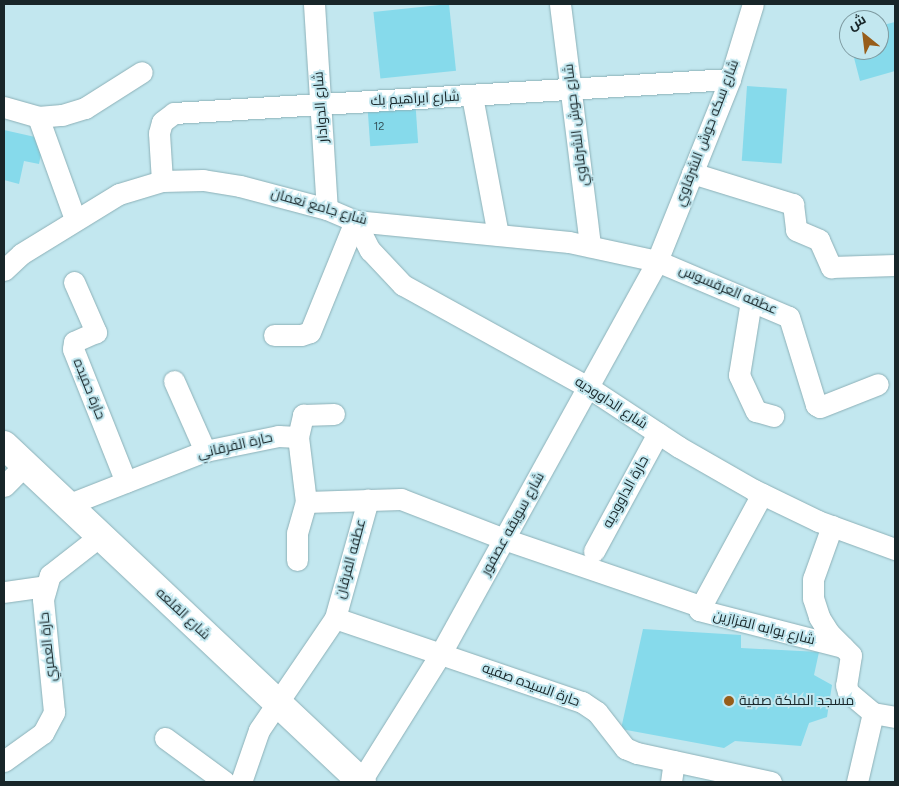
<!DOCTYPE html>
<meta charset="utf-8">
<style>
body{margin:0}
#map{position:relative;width:899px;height:786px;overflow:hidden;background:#c2e7ef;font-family:Figtree,Cairo,sans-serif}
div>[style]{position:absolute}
.building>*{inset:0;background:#86daeb;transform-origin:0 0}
.roads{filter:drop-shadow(0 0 1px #8cb0b7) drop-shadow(0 0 1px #8cb0b7)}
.minor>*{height:21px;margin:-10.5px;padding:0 10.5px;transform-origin:10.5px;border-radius:10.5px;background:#fff}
.secondary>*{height:28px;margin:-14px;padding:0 14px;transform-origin:14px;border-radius:14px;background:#fff}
.dots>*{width:14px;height:14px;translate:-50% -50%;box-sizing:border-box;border:2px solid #c2e7ef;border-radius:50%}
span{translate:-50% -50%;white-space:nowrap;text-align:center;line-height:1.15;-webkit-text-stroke:4px #c2e7ef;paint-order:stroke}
.number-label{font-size:11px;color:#34535a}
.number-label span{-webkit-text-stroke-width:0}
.street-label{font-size:14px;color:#182629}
.poi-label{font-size:14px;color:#182629}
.left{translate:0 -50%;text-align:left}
.frame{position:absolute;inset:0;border:5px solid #182629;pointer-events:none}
.north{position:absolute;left:839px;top:10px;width:50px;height:50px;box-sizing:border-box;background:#c2e7ef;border:1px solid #7e9aa0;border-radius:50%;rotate:331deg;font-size:14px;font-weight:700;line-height:20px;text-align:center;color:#182629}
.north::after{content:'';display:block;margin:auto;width:18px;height:22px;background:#975d1a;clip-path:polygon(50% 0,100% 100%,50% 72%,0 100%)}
</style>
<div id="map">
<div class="building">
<i style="left:449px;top:4px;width:67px;height:76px;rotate:84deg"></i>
<i style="clip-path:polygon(895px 22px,895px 71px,860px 81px,852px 50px,879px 50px,879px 26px)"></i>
<i style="left:747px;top:86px;width:40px;height:75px;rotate:4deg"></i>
<i style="left:415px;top:98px;width:45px;height:48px;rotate:86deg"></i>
<i style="clip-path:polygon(4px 130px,44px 139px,39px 164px,24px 161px,19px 184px,4px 180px)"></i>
<i style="clip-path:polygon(643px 629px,741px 635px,741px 648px,819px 652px,814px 675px,832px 685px,827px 717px,809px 723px,801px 746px,735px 741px,724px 748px,621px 729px)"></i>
</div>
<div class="roads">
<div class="minor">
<i style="left:314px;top:4px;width:205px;rotate:86.4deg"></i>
<i style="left:560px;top:4px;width:244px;rotate:82.9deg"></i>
<i style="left:472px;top:96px;width:141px;rotate:79.4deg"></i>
<i style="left:4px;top:107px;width:35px;rotate:16deg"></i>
<i style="left:38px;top:117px;width:24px;rotate:-5deg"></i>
<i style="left:62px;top:115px;width:24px;rotate:-17deg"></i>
<i style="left:85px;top:108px;width:67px;rotate:-32.3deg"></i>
<i style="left:38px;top:117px;width:109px;rotate:70.1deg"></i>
<i style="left:692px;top:173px;width:106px;rotate:17.1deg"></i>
<i style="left:793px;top:204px;width:26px;rotate:83deg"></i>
<i style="left:796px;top:230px;width:25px;rotate:23deg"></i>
<i style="left:819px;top:240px;width:30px;rotate:66deg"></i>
<i style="left:831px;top:267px;width:64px;rotate:-1.8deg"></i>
<i style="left:162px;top:181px;width:48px;rotate:-93.6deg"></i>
<i style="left:159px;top:133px;width:11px;rotate:-75deg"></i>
<i style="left:162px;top:122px;width:15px;rotate:-37deg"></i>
<i style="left:174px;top:113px;width:557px;rotate:-3.5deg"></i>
<i style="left:355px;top:221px;width:33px;rotate:63deg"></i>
<i style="left:370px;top:250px;width:48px;rotate:46.7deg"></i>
<i style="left:403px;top:285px;width:211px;rotate:28.9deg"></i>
<i style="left:588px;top:387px;width:109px;rotate:33.4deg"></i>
<i style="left:679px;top:447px;width:86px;rotate:29.8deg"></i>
<i style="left:754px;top:490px;width:71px;rotate:25.8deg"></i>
<i style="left:818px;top:521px;width:82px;rotate:20deg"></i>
<i style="left:4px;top:270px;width:23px;rotate:-43deg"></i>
<i style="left:21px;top:254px;width:115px;rotate:-31.5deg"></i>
<i style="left:119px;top:194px;width:45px;rotate:-16.8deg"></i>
<i style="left:162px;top:181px;width:41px;rotate:-1.4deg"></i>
<i style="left:203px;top:180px;width:37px;rotate:9deg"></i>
<i style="left:240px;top:186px;width:90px;rotate:14.8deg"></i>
<i style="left:327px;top:209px;width:30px;rotate:23deg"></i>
<i style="left:355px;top:221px;width:215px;rotate:5.6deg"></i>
<i style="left:569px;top:242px;width:90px;rotate:12.2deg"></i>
<i style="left:657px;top:261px;width:143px;rotate:23deg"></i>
<i style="left:789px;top:317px;width:92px;rotate:72.9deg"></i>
<i style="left:816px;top:405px;width:4px;rotate:27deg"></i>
<i style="left:820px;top:407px;width:62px;rotate:-21.6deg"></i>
<i style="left:74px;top:282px;width:55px;rotate:66.3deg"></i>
<i style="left:96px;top:332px;width:24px;rotate:156deg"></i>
<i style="left:74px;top:342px;width:7px;rotate:98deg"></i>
<i style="left:73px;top:349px;width:143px;rotate:68.3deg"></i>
<i style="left:751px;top:301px;width:75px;rotate:99.2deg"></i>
<i style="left:739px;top:375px;width:40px;rotate:65deg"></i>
<i style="left:756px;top:411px;width:18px;rotate:16deg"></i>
<i style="left:274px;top:335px;width:27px"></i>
<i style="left:301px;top:335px;width:9px;rotate:-18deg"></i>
<i style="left:310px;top:332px;width:120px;rotate:-67.9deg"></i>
<i style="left:174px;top:381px;width:77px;rotate:66.1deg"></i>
<i style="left:4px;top:486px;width:30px;rotate:-45deg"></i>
<i style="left:762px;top:494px;width:132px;rotate:118.5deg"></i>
<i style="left:699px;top:610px;width:149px;rotate:14.4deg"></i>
<i style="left:306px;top:502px;width:95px;rotate:-1.8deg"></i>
<i style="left:401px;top:499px;width:110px;rotate:21.2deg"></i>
<i style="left:504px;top:539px;width:207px;rotate:18.9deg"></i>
<i style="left:67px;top:505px;width:148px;rotate:-21.4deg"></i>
<i style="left:205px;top:451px;width:75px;rotate:-11.6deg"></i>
<i style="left:278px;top:436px;width:20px;rotate:3deg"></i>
<i style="left:298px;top:437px;width:23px;rotate:-77deg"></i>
<i style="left:303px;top:415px;width:31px;rotate:-2deg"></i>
<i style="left:832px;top:526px;width:56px;rotate:109.7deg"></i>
<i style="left:813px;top:579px;width:19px;rotate:90deg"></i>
<i style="left:813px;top:598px;width:20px;rotate:72deg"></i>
<i style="left:819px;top:617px;width:19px;rotate:58deg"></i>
<i style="left:829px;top:633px;width:31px;rotate:45deg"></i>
<i style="left:851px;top:655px;width:30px;rotate:99deg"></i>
<i style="left:846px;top:685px;width:7px;rotate:74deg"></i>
<i style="left:848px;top:692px;width:33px;rotate:40deg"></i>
<i style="left:873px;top:713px;width:71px;rotate:103.1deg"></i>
<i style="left:594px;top:551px;width:134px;rotate:-61.5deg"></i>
<i style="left:297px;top:560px;width:27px;rotate:-90deg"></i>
<i style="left:297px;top:533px;width:32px;rotate:-74deg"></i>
<i style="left:306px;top:502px;width:65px;rotate:-97deg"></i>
<i style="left:4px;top:592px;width:42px;rotate:-8.1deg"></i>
<i style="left:335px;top:618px;width:261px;rotate:18.8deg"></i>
<i style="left:582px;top:702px;width:18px;rotate:34deg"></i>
<i style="left:597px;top:712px;width:46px;rotate:52.1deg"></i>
<i style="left:625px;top:748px;width:13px;rotate:23deg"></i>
<i style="left:637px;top:753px;width:137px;rotate:12.2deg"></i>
<i style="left:873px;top:713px;width:22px;rotate:10deg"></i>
<i style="left:165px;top:738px;width:74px;rotate:36.3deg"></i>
<i style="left:4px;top:761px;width:48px;rotate:-35.7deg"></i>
<i style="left:43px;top:733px;width:24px;rotate:-62deg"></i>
<i style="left:54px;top:712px;width:114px;rotate:-95.6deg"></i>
<i style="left:43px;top:599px;width:25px;rotate:-74deg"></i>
<i style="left:50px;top:575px;width:63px;rotate:-38deg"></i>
<i style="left:361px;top:781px;width:151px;rotate:-58deg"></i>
<i style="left:441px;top:653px;width:448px;rotate:-61.1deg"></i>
<i style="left:657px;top:261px;width:196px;rotate:-68.1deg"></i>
<i style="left:730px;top:79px;width:78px;rotate:-73deg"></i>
<i style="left:241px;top:782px;width:55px;rotate:-70.9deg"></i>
<i style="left:259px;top:730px;width:135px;rotate:-55.8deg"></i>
<i style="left:335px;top:618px;width:123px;rotate:-74.4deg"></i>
<i style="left:671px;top:782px;width:21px;rotate:-82deg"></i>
</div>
<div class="secondary">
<i style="left:4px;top:445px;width:492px;rotate:43.3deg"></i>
</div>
</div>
<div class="dots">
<i style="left:729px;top:701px;background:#975d1a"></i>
</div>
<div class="number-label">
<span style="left:379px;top:127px">12</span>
</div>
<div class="street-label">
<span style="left:415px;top:99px;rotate:-3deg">شارع ابراهيم بك</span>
<span style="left:321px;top:107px;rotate:-94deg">شارع الدوادار</span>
<span style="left:576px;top:125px;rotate:-97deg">شارع حوش الشرقاوي</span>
<span style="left:707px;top:133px;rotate:-69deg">شارع سكه حوش الشرقاوي</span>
<span style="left:319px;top:207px;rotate:16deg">شارع جامع نعمان</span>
<span style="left:728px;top:290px;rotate:23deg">عطفه العرقسوس</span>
<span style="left:89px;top:389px;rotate:68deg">حارة حميده</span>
<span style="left:611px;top:403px;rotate:33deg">شارع الداووديه</span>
<span style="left:235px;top:446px;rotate:-13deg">حارة الفرقاني</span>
<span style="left:626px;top:492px;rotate:-61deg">حارة الداووديه</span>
<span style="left:513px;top:524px;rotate:-61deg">شارع سويقه عصفور</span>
<span style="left:351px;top:559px;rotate:-75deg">عطفه الفرقان</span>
<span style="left:183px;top:614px;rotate:43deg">شارع القلعه</span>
<span style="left:764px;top:628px;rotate:14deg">شارع بوابه القزازين</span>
<span style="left:48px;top:647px;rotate:-96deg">حارة العمري</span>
<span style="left:531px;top:685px;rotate:20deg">حارة السيده صفيه</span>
</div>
<div class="poi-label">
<span class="left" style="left:739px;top:701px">مسجد الملكة صفية</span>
</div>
<div class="frame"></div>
<div class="north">ش</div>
</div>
